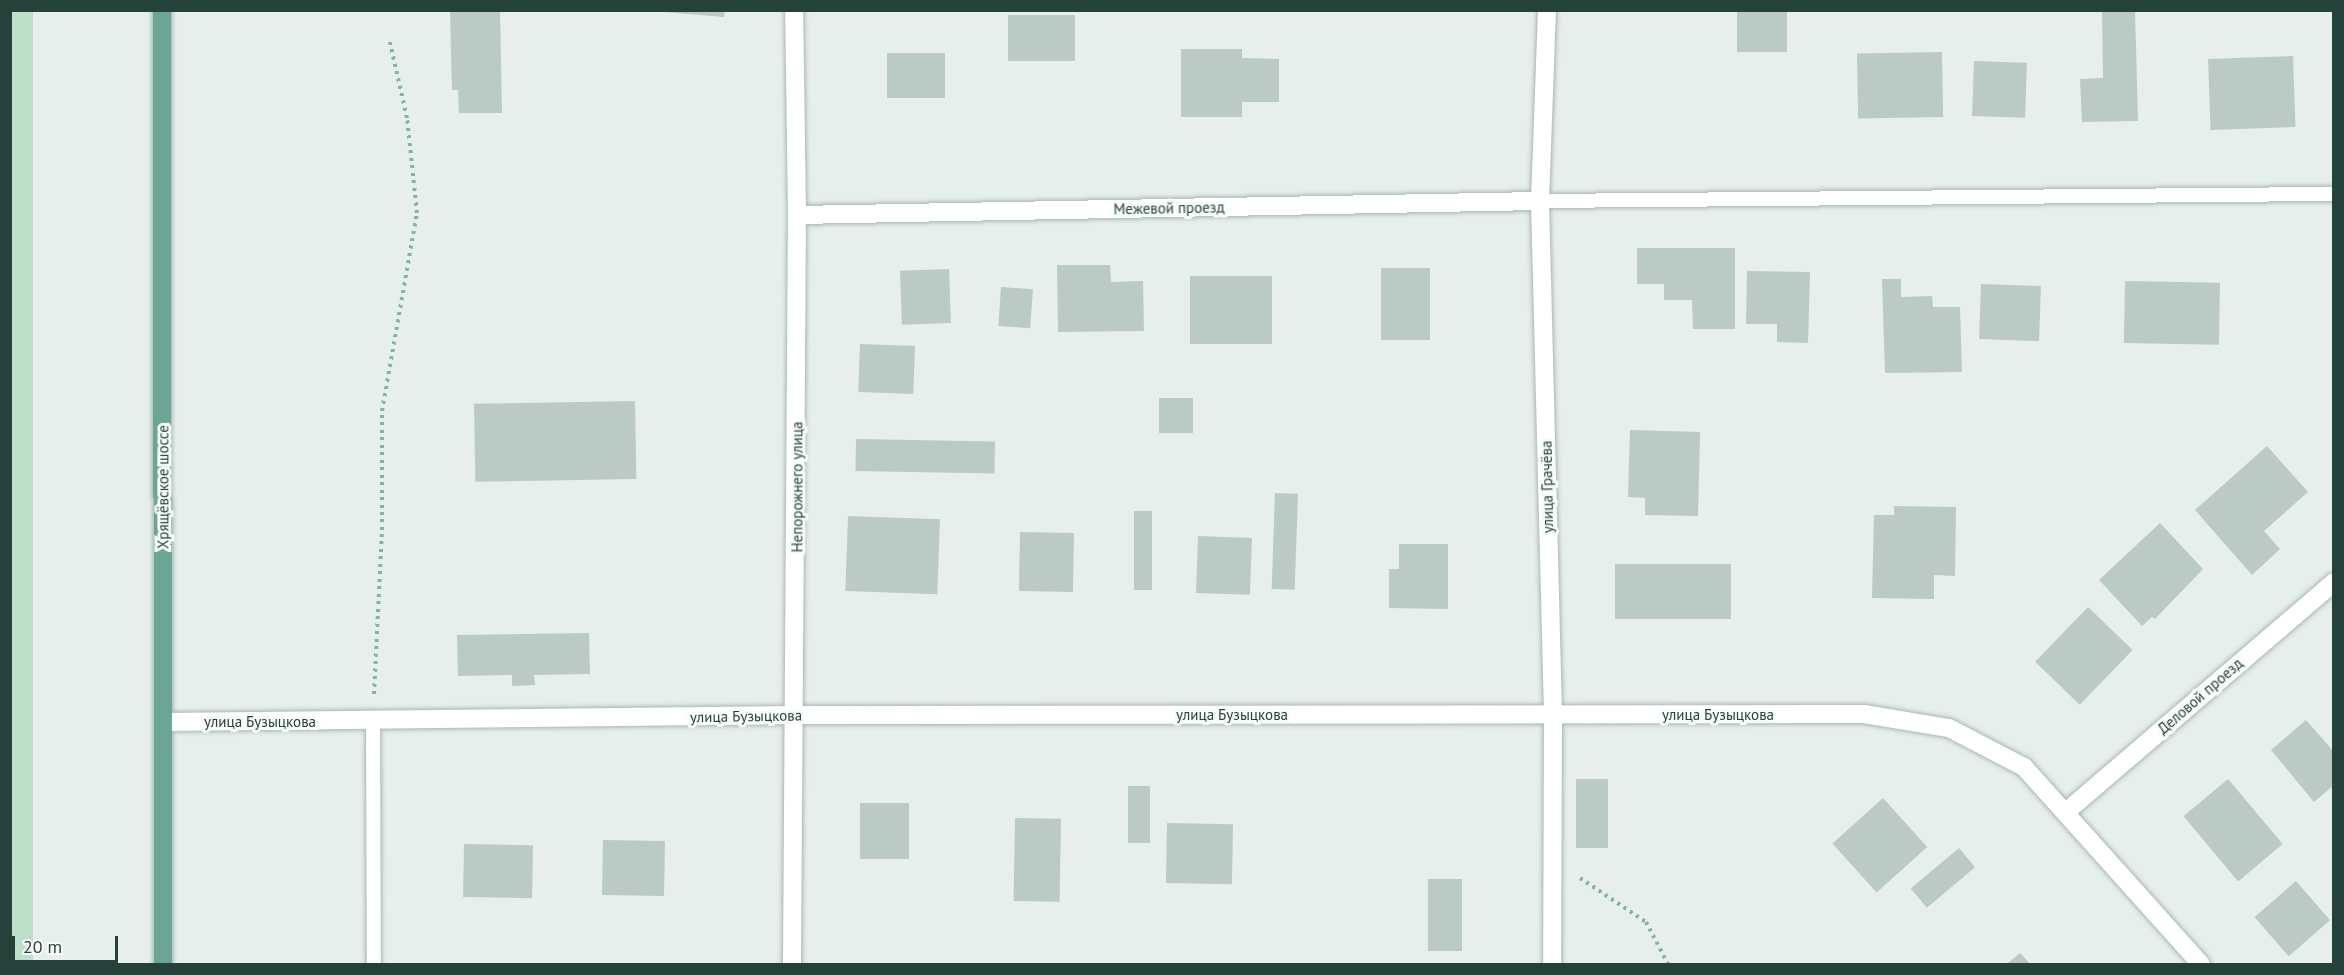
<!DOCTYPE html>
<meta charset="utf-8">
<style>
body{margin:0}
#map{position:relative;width:2344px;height:975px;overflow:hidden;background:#e6efeb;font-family:"PT Sans",sans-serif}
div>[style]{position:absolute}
.green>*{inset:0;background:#bfe0c8;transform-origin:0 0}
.building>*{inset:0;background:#bbcac4;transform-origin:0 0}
.path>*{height:4px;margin-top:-2px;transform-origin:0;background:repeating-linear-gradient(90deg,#86b3a5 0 3px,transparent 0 7.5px)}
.roads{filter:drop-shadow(0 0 2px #a8b8b2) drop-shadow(0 0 2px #a8b8b2)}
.service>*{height:14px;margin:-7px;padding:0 7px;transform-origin:7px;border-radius:7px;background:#fff}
.minor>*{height:18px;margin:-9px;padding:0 9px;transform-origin:9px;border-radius:9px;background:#fff}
.primary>*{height:18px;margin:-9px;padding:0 9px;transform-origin:9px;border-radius:9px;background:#6aa596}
span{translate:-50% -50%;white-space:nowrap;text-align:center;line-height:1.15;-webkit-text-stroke:6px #f7fbf9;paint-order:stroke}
.street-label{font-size:15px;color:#24423a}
.frame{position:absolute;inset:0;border:12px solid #24423a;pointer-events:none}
.scale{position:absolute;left:12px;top:936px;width:106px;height:27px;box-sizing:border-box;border:3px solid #24423a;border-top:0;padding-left:8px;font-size:18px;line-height:21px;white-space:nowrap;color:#24423a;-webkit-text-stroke:4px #f7fbf9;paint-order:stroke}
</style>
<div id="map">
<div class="green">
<i style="left:10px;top:11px;width:23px;height:953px"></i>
</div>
<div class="building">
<i style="clip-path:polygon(450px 10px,500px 10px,502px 113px,459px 113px,458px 90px,452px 90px)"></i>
<i style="clip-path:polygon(640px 10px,725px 10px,724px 17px)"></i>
<i style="left:1737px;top:10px;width:50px;height:42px"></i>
<i style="clip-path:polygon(2102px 10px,2135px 10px,2138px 121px,2082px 122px,2080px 79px,2103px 78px)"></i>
<i style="left:1008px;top:15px;width:67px;height:46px"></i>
<i style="clip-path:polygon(1181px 49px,1242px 49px,1242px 58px,1279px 59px,1279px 102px,1242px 102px,1242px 117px,1181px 117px)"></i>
<i style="left:1942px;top:52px;width:65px;height:85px;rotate:89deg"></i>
<i style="left:887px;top:53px;width:58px;height:45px"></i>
<i style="left:2293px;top:56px;width:71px;height:85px;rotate:88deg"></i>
<i style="left:1974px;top:61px;width:53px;height:55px;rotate:2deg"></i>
<i style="clip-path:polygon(1637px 248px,1735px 248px,1735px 329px,1693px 329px,1692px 300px,1664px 300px,1664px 284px,1637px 284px)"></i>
<i style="clip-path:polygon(1057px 265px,1110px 265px,1111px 282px,1143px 281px,1144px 331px,1058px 332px)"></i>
<i style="left:1381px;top:268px;width:49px;height:72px"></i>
<i style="left:949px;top:269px;width:54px;height:49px;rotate:88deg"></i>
<i style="clip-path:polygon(1747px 271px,1810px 272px,1808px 343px,1777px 342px,1777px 324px,1746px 324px)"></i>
<i style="left:1190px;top:276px;width:82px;height:68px"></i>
<i style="clip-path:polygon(1882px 279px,1901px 279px,1901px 297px,1932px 296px,1933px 307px,1960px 307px,1962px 372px,1885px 373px)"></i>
<i style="left:2125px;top:281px;width:95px;height:62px;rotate:1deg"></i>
<i style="left:1981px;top:284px;width:60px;height:55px;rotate:2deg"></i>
<i style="left:1001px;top:287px;width:32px;height:39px;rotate:4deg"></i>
<i style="left:860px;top:344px;width:55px;height:48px;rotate:2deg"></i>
<i style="left:1159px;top:398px;width:34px;height:35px"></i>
<i style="left:635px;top:401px;width:78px;height:161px;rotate:89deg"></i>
<i style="clip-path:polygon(1630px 430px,1700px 432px,1698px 516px,1645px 515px,1645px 498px,1628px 497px)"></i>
<i style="left:856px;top:439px;width:139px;height:32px;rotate:1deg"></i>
<i style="clip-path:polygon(2267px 446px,2308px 492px,2264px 531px,2280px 549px,2252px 575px,2195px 510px)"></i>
<i style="left:1275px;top:493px;width:23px;height:96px;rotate:2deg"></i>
<i style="clip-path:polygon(1894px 506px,1956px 507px,1955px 576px,1934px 575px,1934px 599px,1872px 598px,1874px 515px,1894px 515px)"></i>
<i style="left:1134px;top:511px;width:18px;height:79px"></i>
<i style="left:848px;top:516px;width:92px;height:75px;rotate:2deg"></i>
<i style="clip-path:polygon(2160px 523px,2203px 569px,2155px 619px,2152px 617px,2142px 626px,2099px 580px)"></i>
<i style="left:1020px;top:532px;width:54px;height:59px;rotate:1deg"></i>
<i style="left:1198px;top:536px;width:54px;height:57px;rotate:2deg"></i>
<i style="clip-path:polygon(1399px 544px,1448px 544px,1448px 609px,1389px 608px,1389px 569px,1399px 569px)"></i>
<i style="left:1615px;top:564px;width:116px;height:55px"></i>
<i style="left:2088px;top:607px;width:62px;height:76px;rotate:44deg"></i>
<i style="clip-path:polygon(589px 633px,590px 674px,534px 675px,535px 685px,512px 686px,512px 675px,458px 676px,457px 635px)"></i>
<i style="clip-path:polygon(2306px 720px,2334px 752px,2334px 785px,2314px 802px,2271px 750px)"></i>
<i style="left:1576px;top:779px;width:32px;height:69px"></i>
<i style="left:2228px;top:779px;width:85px;height:58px;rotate:50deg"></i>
<i style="left:1128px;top:786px;width:22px;height:57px"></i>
<i style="left:1883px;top:798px;width:66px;height:68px;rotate:48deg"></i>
<i style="left:860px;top:803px;width:49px;height:56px"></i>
<i style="left:1015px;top:818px;width:46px;height:83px;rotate:1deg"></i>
<i style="left:1167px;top:823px;width:66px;height:60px;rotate:1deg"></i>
<i style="left:603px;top:840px;width:62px;height:55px;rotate:1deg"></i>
<i style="left:464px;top:844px;width:69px;height:53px;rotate:1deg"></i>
<i style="left:1959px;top:848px;width:25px;height:63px;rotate:50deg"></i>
<i style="left:1428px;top:879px;width:34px;height:72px"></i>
<i style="left:2296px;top:881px;width:52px;height:55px;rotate:49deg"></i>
<i style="clip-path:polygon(2020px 953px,2030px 964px,2007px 964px)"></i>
</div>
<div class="path">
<i style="left:374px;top:694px;width:164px;rotate:-87.2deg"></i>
<i style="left:382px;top:530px;width:119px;rotate:-90deg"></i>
<i style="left:382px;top:411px;width:201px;rotate:-80deg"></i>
<i style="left:417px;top:213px;width:96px;rotate:-96deg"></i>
<i style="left:407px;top:118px;width:82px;rotate:-102.7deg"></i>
<i style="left:1580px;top:878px;width:79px;rotate:33.7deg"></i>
<i style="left:1646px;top:922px;width:47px;rotate:62.4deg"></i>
</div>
<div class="roads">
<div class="service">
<i style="left:1540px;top:201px;width:794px;rotate:-0.51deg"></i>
<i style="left:373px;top:722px;width:242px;rotate:89.8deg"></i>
</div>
<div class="minor">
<i style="left:1547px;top:10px;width:191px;rotate:92.1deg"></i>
<i style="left:1540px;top:201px;width:514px;rotate:88.55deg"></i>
<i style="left:1553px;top:715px;width:249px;rotate:90.2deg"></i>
<i style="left:797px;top:215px;width:743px;rotate:-1.08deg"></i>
<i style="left:164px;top:722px;width:632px;rotate:-0.63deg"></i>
<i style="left:796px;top:715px;width:1068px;rotate:-0.05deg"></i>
<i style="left:1864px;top:714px;width:86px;rotate:9.4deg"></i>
<i style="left:1949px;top:728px;width:85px;rotate:27.5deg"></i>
<i style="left:2024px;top:767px;width:265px;rotate:48.1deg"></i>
<i style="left:2067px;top:811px;width:352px;rotate:-40.6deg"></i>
<i style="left:792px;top:964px;width:749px;rotate:-89.62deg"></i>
<i style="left:797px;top:215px;width:205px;rotate:-90.8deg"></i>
</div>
<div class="primary">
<i style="left:162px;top:10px;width:954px;rotate:89.94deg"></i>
</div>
</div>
<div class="street-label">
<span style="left:1169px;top:208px;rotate:-1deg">Межевой проезд</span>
<span style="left:163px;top:487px;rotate:-90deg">Хрящёвское шоссе</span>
<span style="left:797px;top:487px;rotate:-90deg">Непорожнего улица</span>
<span style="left:1547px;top:487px;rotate:-91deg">улица Грачёва</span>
<span style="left:2200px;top:696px;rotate:-41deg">Деловой проезд</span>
<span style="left:1232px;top:715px">улица Бузыцкова</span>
<span style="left:1718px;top:715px">улица Бузыцкова</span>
<span style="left:746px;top:716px;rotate:-1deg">улица Бузыцкова</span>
<span style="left:260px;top:722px">улица Бузыцкова</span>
</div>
<div class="frame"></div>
<div class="scale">20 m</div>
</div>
